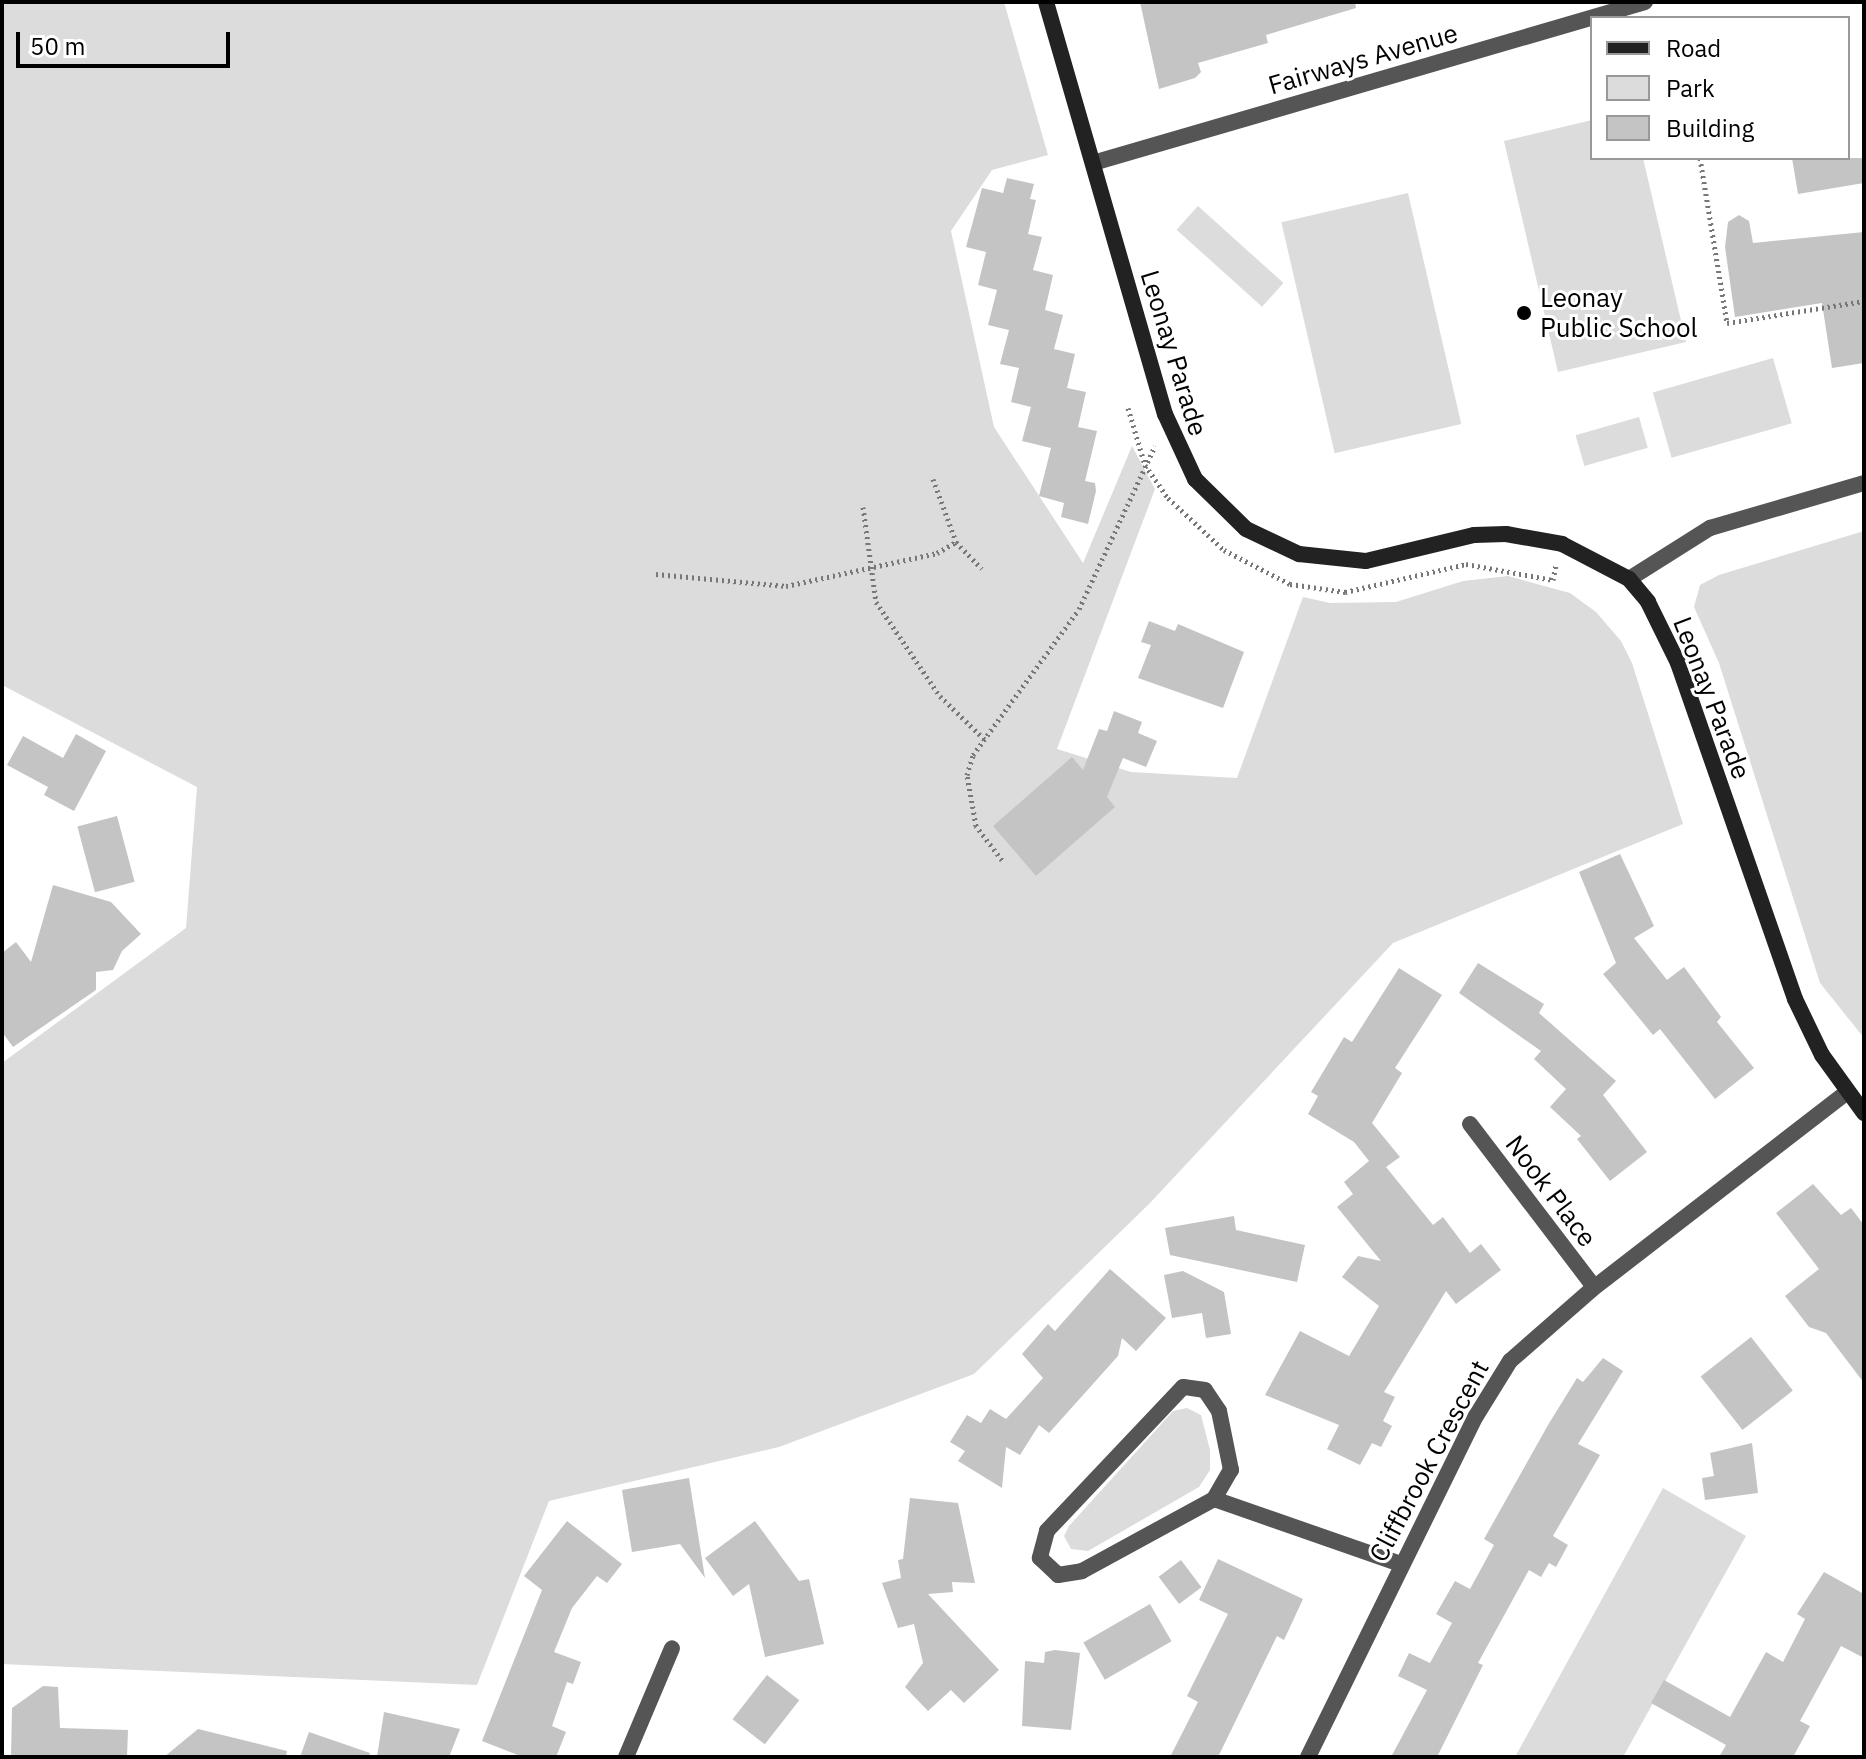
<!DOCTYPE html>
<style>
body{margin:0}
#map{position:relative;width:1866px;height:1759px;overflow:hidden;background:#fff;font-family:"IBM Plex Sans",sans-serif}
div>[style]{position:absolute}
.green>*{inset:0;background:#dcdcdc;transform-origin:0 0}
.building>*{inset:0;background:#c4c4c4;transform-origin:0 0}
.path>*{height:5px;margin-top:-2.5px;transform-origin:0;background:repeating-linear-gradient(90deg,#777 0 2px,transparent 0 6px)}
.street>*{height:16px;margin:-8px;padding:0 8px;transform-origin:8px;border-radius:8px;background:#555}
.secondary>*{height:16px;margin:-8px;padding:0 8px;transform-origin:8px;border-radius:8px;background:#222}
.dots>*{width:22px;height:22px;translate:-50% -50%;box-sizing:border-box;border:4px solid #fff;border-radius:50%}
span{translate:-50% -50%;white-space:nowrap;text-align:center;line-height:1.15;-webkit-text-stroke:6px #fff;paint-order:stroke}
.street-label{font-size:26px;color:#000}
.poi-label{font-size:26px;color:#000}
.left{translate:0 -50%;text-align:left}
.frame{position:absolute;inset:0;border:4px solid #000;pointer-events:none}
.legend{position:absolute;left:1590px;top:16px;width:260px;height:144px;box-sizing:border-box;background:#fff;border:2px solid #999;margin:0;padding:10px 14px;list-style:none;font-size:24px;color:#000}
.legend li{display:flex;align-items:center;gap:16px;height:40px}
.legend b{width:40px;border:2px solid #999}
.scale{position:absolute;left:16px;top:32px;width:214px;height:36px;box-sizing:border-box;border:4px solid #000;border-top:0;padding-left:10px;font-size:24px;line-height:28px;white-space:nowrap;color:#000;-webkit-text-stroke:6px #fff;paint-order:stroke}
</style>
<div id="map">
<div class="green">
<i style="clip-path:polygon(2px 2px,1004px 2px,1048px 155px,992px 170px,951px 231px,994px 427px,1083px 563px,1132px 446px,1155px 489px,1057px 749px,1131px 772px,1237px 778px,1303px 597px,1330px 603px,1396px 602px,1463px 581px,1508px 576px,1570px 593px,1596px 612px,1621px 641px,1632px 663px,1683px 824px,1393px 943px,1150px 1203px,974px 1374px,779px 1447px,549px 1501px,477px 1685px,2px 1664px,2px 1063px,186px 928px,197px 787px,2px 685px)"></i>
<i style="clip-path:polygon(1592px 120px,1592px 158px,1643px 158px,1686px 342px,1558px 372px,1504px 141px)"></i>
<i style="left:1408px;top:193px;width:237px;height:130px;rotate:77deg"></i>
<i style="left:1198px;top:206px;width:115px;height:32px;rotate:42deg"></i>
<i style="left:1773px;top:358px;width:68px;height:125px;rotate:74deg"></i>
<i style="left:1639px;top:417px;width:32px;height:66px;rotate:74deg"></i>
<i style="clip-path:polygon(1864px 531px,1864px 1038px,1820px 983px,1719px 663px,1694px 607px,1700px 585px,1719px 575px)"></i>
<i style="clip-path:polygon(1187px 1408px,1201px 1415px,1210px 1450px,1210px 1470px,1199px 1487px,1088px 1551px,1071px 1549px,1064px 1536px,1069px 1526px,1173px 1411px)"></i>
<i style="clip-path:polygon(1663px 1488px,1746px 1536px,1623px 1757px,1515px 1757px)"></i>
</div>
<div class="building">
<i style="clip-path:polygon(1140px 2px,1355px 2px,1356px 8px,1266px 35px,1268px 43px,1198px 63px,1201px 72px,1195px 78px,1159px 89px)"></i>
<i style="clip-path:polygon(1792px 158px,1864px 158px,1864px 183px,1798px 194px)"></i>
<i style="clip-path:polygon(1007px 178px,1034px 184px,1030px 199px,1036px 200px,1028px 234px,1042px 237px,1033px 270px,1053px 275px,1045px 310px,1063px 315px,1054px 349px,1075px 354px,1067px 388px,1086px 392px,1078px 427px,1097px 431px,1085px 481px,1095px 483px,1096px 491px,1088px 524px,1061px 517px,1064px 503px,1039px 496px,1051px 448px,1022px 441px,1031px 407px,1011px 402px,1019px 368px,1000px 364px,1009px 330px,988px 325px,997px 290px,978px 285px,986px 252px,966px 247px,982px 188px,1003px 193px)"></i>
<i style="clip-path:polygon(1739px 215px,1749px 221px,1753px 243px,1864px 232px,1864px 363px,1832px 368px,1822px 303px,1735px 317px,1725px 247px,1728px 222px)"></i>
<i style="clip-path:polygon(1149px 621px,1175px 631px,1178px 624px,1244px 652px,1223px 708px,1138px 678px,1151px 645px,1141px 642px)"></i>
<i style="clip-path:polygon(1114px 711px,1142px 722px,1138px 733px,1157px 741px,1146px 767px,1123px 758px,1107px 797px,1115px 807px,1036px 876px,993px 826px,1072px 757px,1083px 770px,1099px 729px,1107px 731px)"></i>
<i style="clip-path:polygon(76px 734px,106px 751px,74px 811px,44px 795px,48px 787px,7px 765px,23px 736px,63px 758px)"></i>
<i style="left:117px;top:816px;width:68px;height:41px;rotate:75deg"></i>
<i style="clip-path:polygon(1620px 854px,1654px 926px,1634px 938px,1667px 980px,1684px 967px,1721px 1017px,1717px 1022px,1754px 1068px,1715px 1099px,1660px 1029px,1653px 1035px,1603px 974px,1616px 963px,1579px 872px)"></i>
<i style="clip-path:polygon(53px 885px,111px 902px,141px 934px,122px 951px,113px 970px,96px 972px,96px 990px,13px 1047px,2px 1032px,2px 953px,16px 942px,31px 962px)"></i>
<i style="clip-path:polygon(1478px 963px,1544px 1004px,1539px 1013px,1616px 1081px,1603px 1095px,1647px 1152px,1610px 1181px,1577px 1139px,1581px 1136px,1550px 1107px,1566px 1089px,1534px 1059px,1541px 1051px,1459px 993px)"></i>
<i style="clip-path:polygon(1399px 968px,1442px 995px,1395px 1068px,1402px 1073px,1372px 1123px,1400px 1157px,1386px 1167px,1433px 1225px,1443px 1217px,1470px 1253px,1481px 1244px,1501px 1270px,1456px 1304px,1446px 1291px,1384px 1392px,1395px 1397px,1383px 1421px,1392px 1426px,1381px 1447px,1372px 1443px,1360px 1465px,1327px 1449px,1339px 1425px,1265px 1395px,1300px 1331px,1349px 1356px,1379px 1306px,1342px 1277px,1358px 1256px,1381px 1261px,1337px 1207px,1353px 1194px,1344px 1182px,1369px 1161px,1354px 1142px,1308px 1114px,1318px 1096px,1311px 1092px,1344px 1037px,1352px 1042px)"></i>
<i style="clip-path:polygon(1813px 1184px,1841px 1215px,1851px 1208px,1864px 1225px,1864px 1383px,1826px 1333px,1809px 1327px,1785px 1296px,1819px 1269px,1776px 1213px)"></i>
<i style="clip-path:polygon(1234px 1216px,1236px 1230px,1305px 1245px,1297px 1282px,1170px 1255px,1165px 1228px)"></i>
<i style="clip-path:polygon(1110px 1269px,1166px 1318px,1136px 1351px,1122px 1338px,1118px 1356px,1049px 1433px,1039px 1425px,1020px 1455px,1006px 1447px,1002px 1488px,958px 1461px,965px 1451px,950px 1442px,967px 1415px,981px 1423px,990px 1409px,1006px 1419px,1043px 1378px,1022px 1354px,1048px 1324px,1055px 1331px)"></i>
<i style="clip-path:polygon(1183px 1271px,1224px 1292px,1231px 1334px,1206px 1338px,1202px 1313px,1172px 1318px,1164px 1275px)"></i>
<i style="left:1751px;top:1337px;width:68px;height:64px;rotate:52deg"></i>
<i style="clip-path:polygon(1603px 1358px,1623px 1371px,1578px 1444px,1600px 1455px,1553px 1536px,1568px 1545px,1556px 1567px,1549px 1563px,1541px 1577px,1529px 1570px,1478px 1663px,1483px 1665px,1437px 1757px,1391px 1757px,1427px 1690px,1398px 1676px,1409px 1653px,1430px 1663px,1452px 1623px,1436px 1614px,1455px 1581px,1470px 1589px,1494px 1545px,1484px 1539px,1548px 1425px,1577px 1378px,1583px 1382px)"></i>
<i style="clip-path:polygon(1752px 1443px,1758px 1493px,1705px 1500px,1702px 1478px,1714px 1476px,1710px 1453px)"></i>
<i style="clip-path:polygon(689px 1478px,705px 1578px,680px 1544px,632px 1552px,622px 1490px)"></i>
<i style="clip-path:polygon(910px 1498px,958px 1503px,975px 1583px,952px 1582px,953px 1592px,928px 1594px,999px 1670px,964px 1703px,951px 1690px,928px 1711px,905px 1687px,923px 1663px,914px 1624px,898px 1628px,882px 1583px,901px 1578px,898px 1560px,903px 1559px)"></i>
<i style="clip-path:polygon(567px 1521px,622px 1564px,607px 1583px,597px 1576px,572px 1608px,554px 1652px,581px 1662px,573px 1684px,567px 1682px,552px 1726px,566px 1732px,556px 1757px,523px 1757px,482px 1741px,542px 1590px,524px 1576px)"></i>
<i style="clip-path:polygon(755px 1521px,799px 1581px,809px 1579px,824px 1644px,765px 1657px,749px 1584px,733px 1596px,705px 1558px)"></i>
<i style="clip-path:polygon(1218px 1559px,1303px 1599px,1284px 1640px,1277px 1636px,1218px 1757px,1170px 1757px,1198px 1702px,1187px 1696px,1228px 1614px,1199px 1600px)"></i>
<i style="left:1181px;top:1560px;width:34px;height:28px;rotate:53deg"></i>
<i style="clip-path:polygon(1824px 1572px,1864px 1594px,1864px 1658px,1841px 1646px,1800px 1721px,1810px 1726px,1793px 1757px,1719px 1757px,1726px 1745px,1651px 1703px,1664px 1680px,1730px 1717px,1766px 1652px,1783px 1662px,1805px 1619px,1797px 1614px)"></i>
<i style="left:1150px;top:1604px;width:43px;height:77px;rotate:60deg"></i>
<i style="clip-path:polygon(1055px 1650px,1080px 1653px,1071px 1730px,1022px 1726px,1025px 1661px,1044px 1663px,1045px 1652px)"></i>
<i style="left:767px;top:1675px;width:41px;height:56px;rotate:38deg"></i>
<i style="clip-path:polygon(43px 1686px,58px 1687px,60px 1728px,128px 1730px,127px 1757px,11px 1757px,12px 1708px)"></i>
<i style="clip-path:polygon(384px 1712px,460px 1729px,449px 1757px,377px 1757px)"></i>
<i style="clip-path:polygon(198px 1729px,287px 1751px,286px 1757px,164px 1757px)"></i>
<i style="clip-path:polygon(309px 1732px,370px 1753px,369px 1757px,300px 1757px)"></i>
</div>
<div class="path">
<i style="left:1700px;top:158px;width:167px;rotate:80.7deg"></i>
<i style="left:1727px;top:323px;width:139px;rotate:-9.1deg"></i>
<i style="left:1128px;top:408px;width:59px;rotate:73.4deg"></i>
<i style="left:1145px;top:465px;width:40px;rotate:55.1deg"></i>
<i style="left:1168px;top:498px;width:76px;rotate:42.9deg"></i>
<i style="left:1224px;top:550px;width:74px;rotate:27.3deg"></i>
<i style="left:1290px;top:584px;width:56px;rotate:8.3deg"></i>
<i style="left:1345px;top:592px;width:124px;rotate:-13deg"></i>
<i style="left:1466px;top:564px;width:88px;rotate:10.4deg"></i>
<i style="left:1553px;top:580px;width:16px;rotate:-79deg"></i>
<i style="left:933px;top:479px;width:67px;rotate:69.9deg"></i>
<i style="left:956px;top:542px;width:37px;rotate:46deg"></i>
<i style="left:863px;top:507px;width:96px;rotate:82.2deg"></i>
<i style="left:876px;top:602px;width:114px;rotate:55.8deg"></i>
<i style="left:940px;top:696px;width:62px;rotate:44.3deg"></i>
<i style="left:656px;top:574px;width:131px;rotate:5.3deg"></i>
<i style="left:786px;top:586px;width:155px;rotate:-12.3deg"></i>
<i style="left:937px;top:553px;width:22px;rotate:-30deg"></i>
<i style="left:1002px;top:860px;width:43px;rotate:-127.4deg"></i>
<i style="left:976px;top:826px;width:52px;rotate:-100deg"></i>
<i style="left:967px;top:775px;width:21px;rotate:-73deg"></i>
<i style="left:973px;top:755px;width:180px;rotate:-54deg"></i>
<i style="left:1079px;top:609px;width:180px;rotate:-65deg"></i>
</div>
<div class="street">
<i style="left:1093px;top:163px;width:575px;rotate:-16.26deg"></i>
<i style="left:1629px;top:579px;width:96px;rotate:-32.2deg"></i>
<i style="left:1710px;top:528px;width:160px;rotate:-16.3deg"></i>
<i style="left:1470px;top:1124px;width:205px;rotate:52.7deg"></i>
<i style="left:1214px;top:1499px;width:34px;rotate:-60deg"></i>
<i style="left:1231px;top:1470px;width:60px;rotate:-101.5deg"></i>
<i style="left:1219px;top:1411px;width:25px;rotate:-124deg"></i>
<i style="left:1205px;top:1390px;width:22px;rotate:-172deg"></i>
<i style="left:1183px;top:1387px;width:198px;rotate:133.4deg"></i>
<i style="left:1047px;top:1531px;width:28px;rotate:105deg"></i>
<i style="left:1040px;top:1558px;width:25px;rotate:43deg"></i>
<i style="left:1058px;top:1575px;width:24px;rotate:-9deg"></i>
<i style="left:1082px;top:1571px;width:150px;rotate:-28.6deg"></i>
<i style="left:1214px;top:1499px;width:198px;rotate:19.2deg"></i>
<i style="left:626px;top:1757px;width:118px;rotate:-67.1deg"></i>
<i style="left:1308px;top:1757px;width:380px;rotate:-63.8deg"></i>
<i style="left:1476px;top:1416px;width:65px;rotate:-58.3deg"></i>
<i style="left:1510px;top:1361px;width:108px;rotate:-41.2deg"></i>
<i style="left:1591px;top:1290px;width:324px;rotate:-37.7deg"></i>
</div>
<div class="secondary">
<i style="left:1046px;top:2px;width:429px;rotate:73.9deg"></i>
<i style="left:1165px;top:414px;width:72px;rotate:65.2deg"></i>
<i style="left:1195px;top:479px;width:71px;rotate:44.4deg"></i>
<i style="left:1246px;top:529px;width:59px;rotate:25.3deg"></i>
<i style="left:1299px;top:554px;width:67px;rotate:6deg"></i>
<i style="left:1366px;top:561px;width:111px;rotate:-13.5deg"></i>
<i style="left:1474px;top:535px;width:32px;rotate:-2deg"></i>
<i style="left:1506px;top:534px;width:57px;rotate:10.1deg"></i>
<i style="left:1562px;top:544px;width:76px;rotate:27.6deg"></i>
<i style="left:1629px;top:579px;width:30px;rotate:50deg"></i>
<i style="left:1648px;top:602px;width:68px;rotate:63.8deg"></i>
<i style="left:1678px;top:663px;width:356px;rotate:70.8deg"></i>
<i style="left:1795px;top:999px;width:62px;rotate:64.3deg"></i>
<i style="left:1822px;top:1055px;width:72px;rotate:54.1deg"></i>
</div>
<div class="dots">
<i style="left:1524px;top:313px;background:#000"></i>
</div>
<div class="street-label">
<span style="left:1363px;top:59px;rotate:-16deg">Fairways Avenue</span>
<span style="left:1174px;top:353px;rotate:73deg">Leonay Parade</span>
<span style="left:1712px;top:698px;rotate:69deg">Leonay Parade</span>
<span style="left:1551px;top:1191px;rotate:53deg">Nook Place</span>
<span style="left:1429px;top:1461px;rotate:-62deg">Cliffbrook Crescent</span>
</div>
<div class="poi-label">
<span class="left" style="left:1540px;top:313px">Leonay<br>Public School</span>
</div>
<div class="frame"></div>
<ul class="legend">
<li><b style="height:10px;background:#222"></b>Road</li>
<li><b style="height:22px;background:#dcdcdc"></b>Park</li>
<li><b style="height:22px;background:#c4c4c4"></b>Building</li>
</ul>
<div class="scale">50 m</div>
</div>
